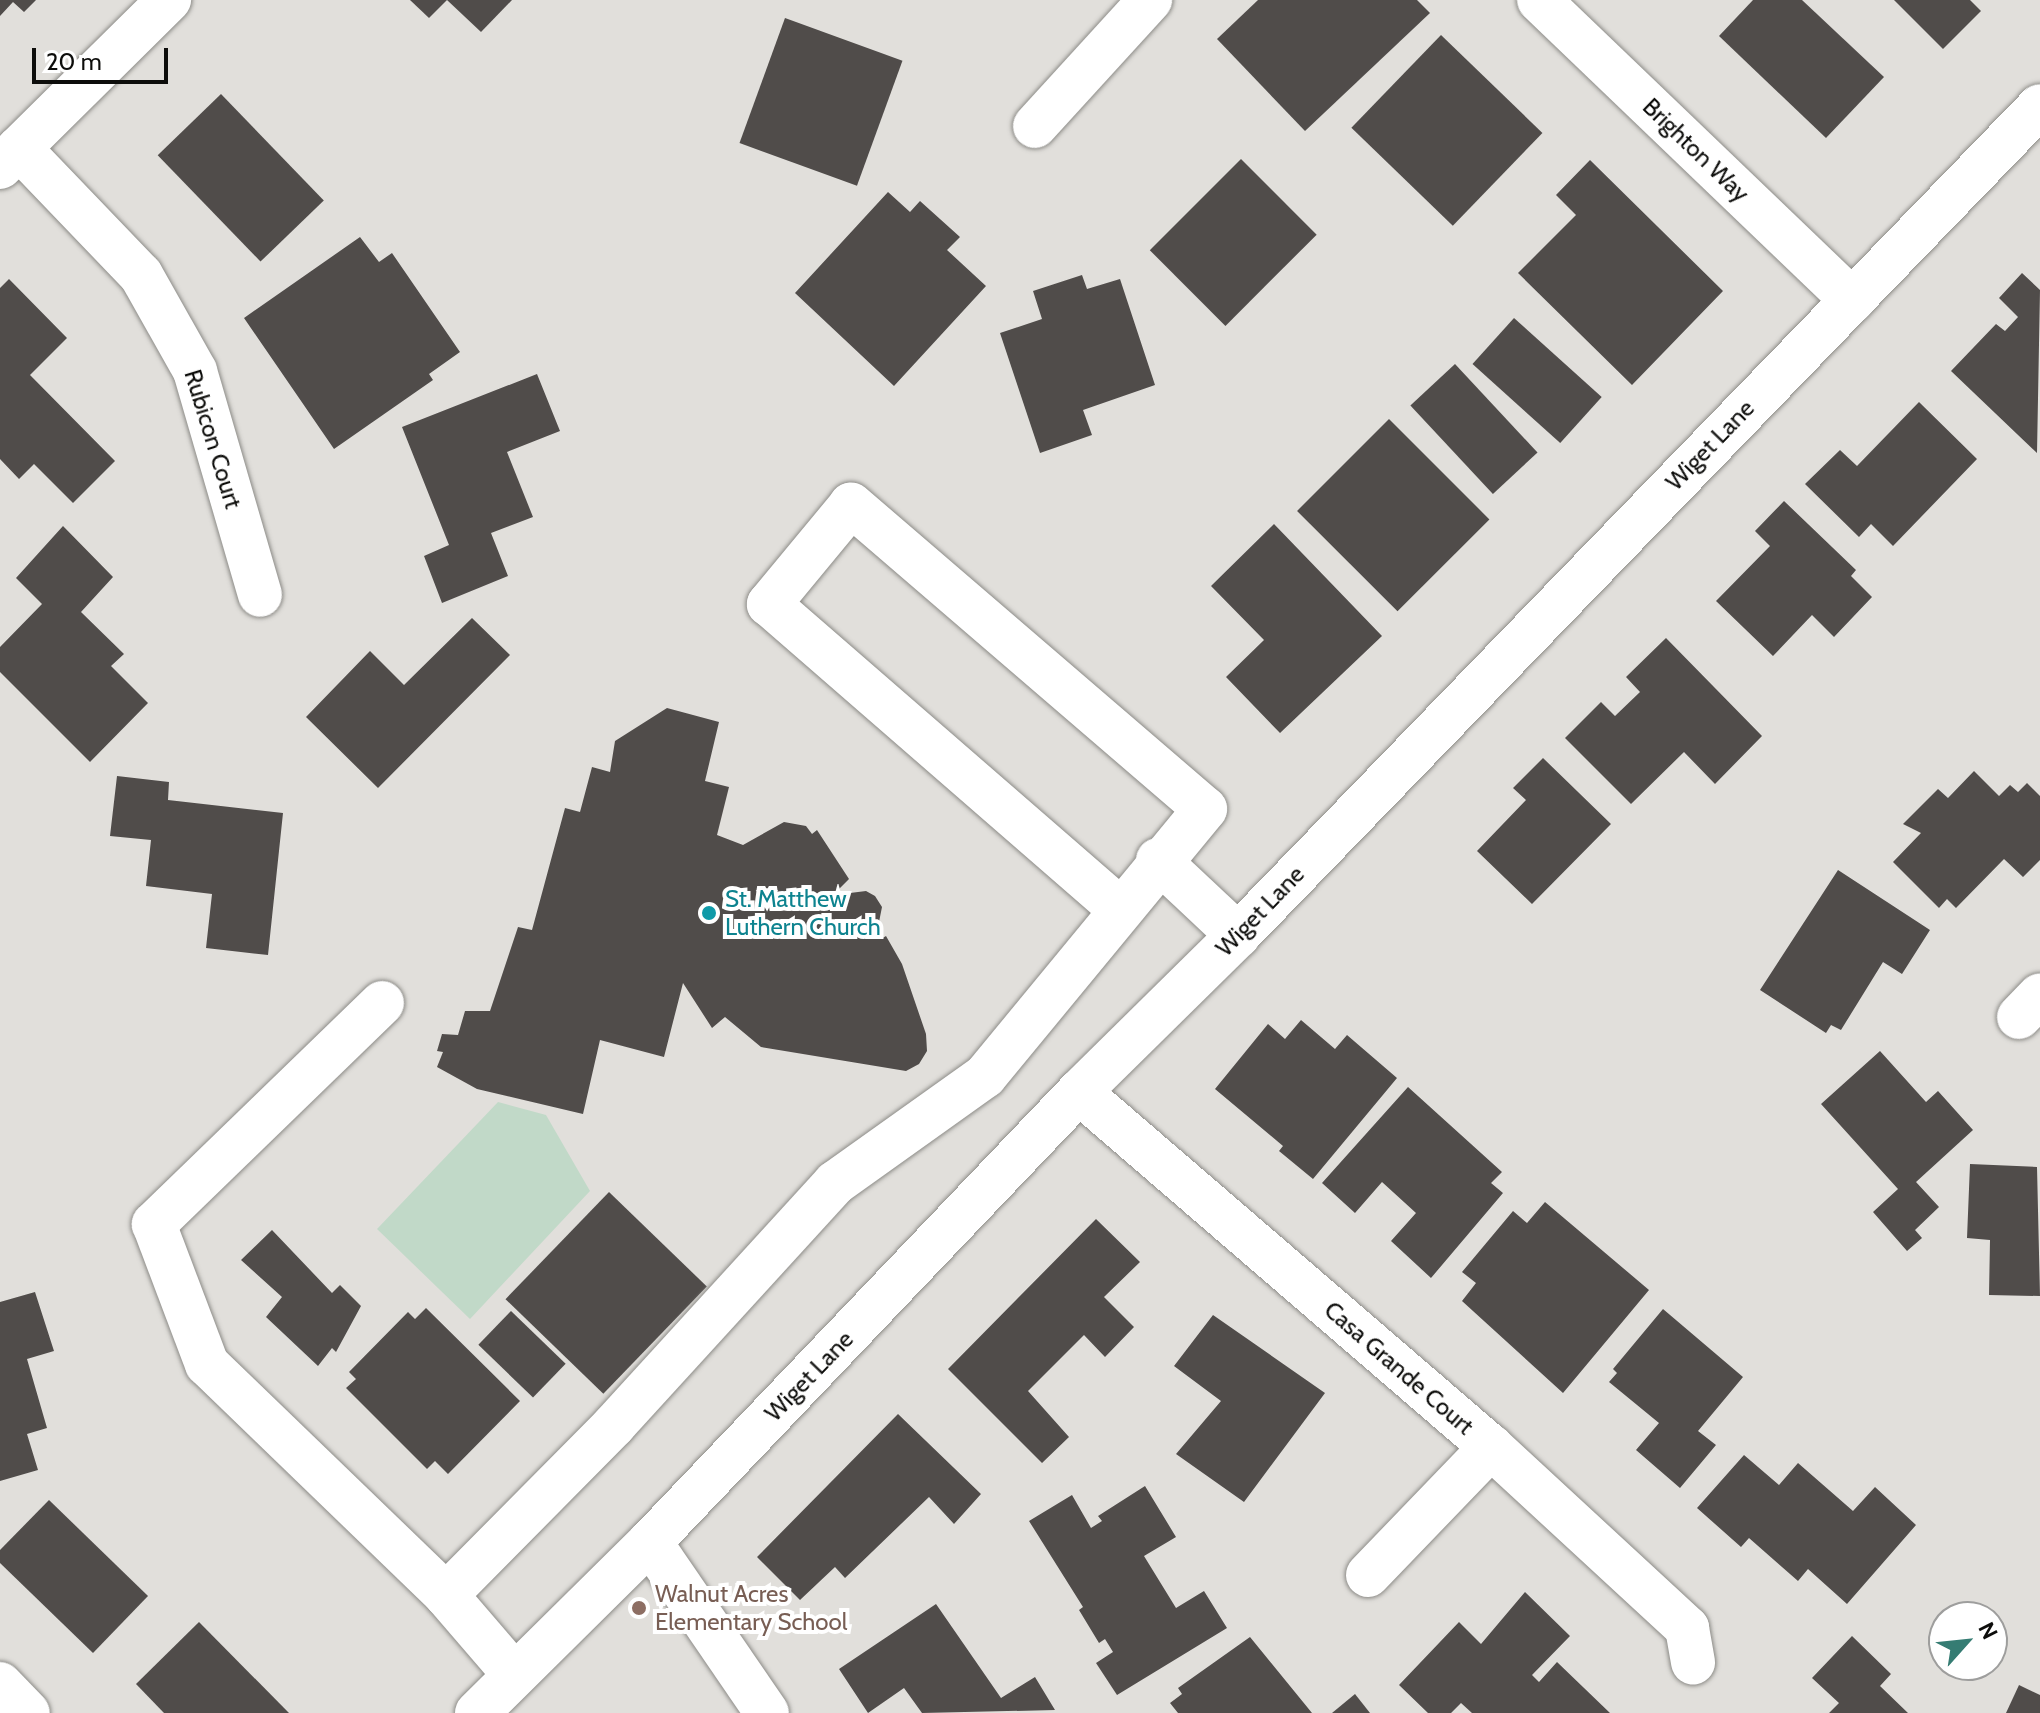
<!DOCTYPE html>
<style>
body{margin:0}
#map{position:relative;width:2040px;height:1713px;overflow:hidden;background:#e1dfdb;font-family:Cabin,sans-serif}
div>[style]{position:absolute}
.green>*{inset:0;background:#c1d9c8}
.building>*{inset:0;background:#504c4a;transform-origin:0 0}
.roads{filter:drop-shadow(0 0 2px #8c8b87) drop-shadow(0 0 2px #8c8b87)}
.minor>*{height:44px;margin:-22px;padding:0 22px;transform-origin:22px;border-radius:22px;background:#fff}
.dots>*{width:22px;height:22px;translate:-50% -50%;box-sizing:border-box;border:4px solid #fff;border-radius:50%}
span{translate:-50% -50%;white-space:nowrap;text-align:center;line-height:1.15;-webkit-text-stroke:8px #fff;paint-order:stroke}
.street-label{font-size:24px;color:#0d0d0b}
.culture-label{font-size:24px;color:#0d838f}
.left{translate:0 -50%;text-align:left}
.education-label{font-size:24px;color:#785e54}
.north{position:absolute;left:1928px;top:1601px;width:80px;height:80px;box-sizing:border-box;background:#fff;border:2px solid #9e9e9d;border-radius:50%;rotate:63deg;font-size:22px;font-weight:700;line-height:32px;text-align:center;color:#0d0d0b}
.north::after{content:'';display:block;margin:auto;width:28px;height:36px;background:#357c73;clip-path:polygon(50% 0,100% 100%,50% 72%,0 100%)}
.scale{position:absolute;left:32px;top:48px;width:136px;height:36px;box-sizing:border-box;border:4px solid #0d0d0b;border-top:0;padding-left:10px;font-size:24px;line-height:28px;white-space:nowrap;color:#0d0d0b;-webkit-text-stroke:6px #fff;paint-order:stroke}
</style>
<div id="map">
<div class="green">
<i style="clip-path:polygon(498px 1102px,546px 1115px,590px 1191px,470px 1319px,377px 1229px)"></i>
</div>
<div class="building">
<i style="clip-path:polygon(0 0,36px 0,24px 12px,13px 2px,0 16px)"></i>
<i style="clip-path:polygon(410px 0,447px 0,429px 18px)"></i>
<i style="clip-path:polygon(447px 0,512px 0,481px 32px)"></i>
<i style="clip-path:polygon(1258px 0,1417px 0,1430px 13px,1305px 131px,1217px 39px)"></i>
<i style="clip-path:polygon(1753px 0,1802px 0,1884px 77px,1826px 138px,1719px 36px)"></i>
<i style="clip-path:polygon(1894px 0,1970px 0,1981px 11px,1943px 49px)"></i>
<i style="left:785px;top:18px;width:125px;height:133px;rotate:20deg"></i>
<i style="left:1441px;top:35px;width:141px;height:129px;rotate:44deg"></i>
<i style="left:221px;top:94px;width:148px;height:88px;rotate:46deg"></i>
<i style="left:1241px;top:159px;width:107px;height:129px;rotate:45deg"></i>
<i style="clip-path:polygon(1590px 160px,1723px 291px,1632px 385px,1518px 273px,1576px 215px,1556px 195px)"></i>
<i style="clip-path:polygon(888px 192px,910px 212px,920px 201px,960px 237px,947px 250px,986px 286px,894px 386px,795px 293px)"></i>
<i style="clip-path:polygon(360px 237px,379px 262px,392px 253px,460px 352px,429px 374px,433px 380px,334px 449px,244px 318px)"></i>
<i style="clip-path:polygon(2022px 273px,2040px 290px,2037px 453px,1951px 371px,1996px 324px,2005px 331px,2018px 317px,1999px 298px)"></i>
<i style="clip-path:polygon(1082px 275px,1087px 289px,1120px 279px,1155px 385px,1083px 410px,1092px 435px,1040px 453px,1000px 333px,1042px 319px,1033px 291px)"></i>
<i style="clip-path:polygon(9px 279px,67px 338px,30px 375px,115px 461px,73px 503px,34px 464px,19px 479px,0 459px,0 288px)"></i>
<i style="left:1514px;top:318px;width:118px;height:62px;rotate:42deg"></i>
<i style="left:1455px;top:364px;width:121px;height:61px;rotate:47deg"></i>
<i style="clip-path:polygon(537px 374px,560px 431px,507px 452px,533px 517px,491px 533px,508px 576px,442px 603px,424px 556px,449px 545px,402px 427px)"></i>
<i style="clip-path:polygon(1919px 402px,1977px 459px,1893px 546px,1871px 524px,1859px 537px,1805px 484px,1840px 450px,1857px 466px)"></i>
<i style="left:1389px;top:419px;width:142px;height:130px;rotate:45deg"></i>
<i style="clip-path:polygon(1784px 501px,1856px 570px,1851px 576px,1872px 597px,1834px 637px,1812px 615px,1773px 656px,1716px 601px,1770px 546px,1755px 531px)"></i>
<i style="clip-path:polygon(1274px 524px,1382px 636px,1280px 733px,1226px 677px,1264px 640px,1211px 586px)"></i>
<i style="clip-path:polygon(63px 526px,113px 577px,81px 612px,124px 654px,111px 666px,148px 703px,90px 762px,0 672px,0 647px,42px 604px,16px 578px)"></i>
<i style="clip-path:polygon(472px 618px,510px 655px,378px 788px,306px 717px,370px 651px,404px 685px)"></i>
<i style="clip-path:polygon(1666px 638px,1762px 736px,1715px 784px,1684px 752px,1631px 804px,1565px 738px,1601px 702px,1615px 716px,1640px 692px,1626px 677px)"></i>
<i style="clip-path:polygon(667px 708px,719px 722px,705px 781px,729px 787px,717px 835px,743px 845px,784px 822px,806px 826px,812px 834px,817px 830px,849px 879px,839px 889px,842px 894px,866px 891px,875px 896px,882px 907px,877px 932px,881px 939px,886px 936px,902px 964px,926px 1034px,927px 1051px,919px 1064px,906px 1071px,761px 1047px,725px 1017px,712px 1028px,683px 983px,664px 1057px,600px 1040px,583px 1114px,477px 1089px,437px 1067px,443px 1052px,437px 1051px,442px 1034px,458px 1035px,465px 1011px,490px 1011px,518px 927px,532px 930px,565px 808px,580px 812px,592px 767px,610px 772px,615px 741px)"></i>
<i style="clip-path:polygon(1543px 758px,1611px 824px,1532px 904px,1477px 851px,1526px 800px,1513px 788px)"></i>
<i style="clip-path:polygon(1974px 771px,1999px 796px,2010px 785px,2018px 792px,2027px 783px,2040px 796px,2040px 860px,2023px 877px,2004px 859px,1956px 908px,1947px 899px,1939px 908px,1893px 862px,1921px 833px,1903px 824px,1938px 789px,1948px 798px)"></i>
<i style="clip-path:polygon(117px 776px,169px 782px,168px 800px,283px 813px,268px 955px,206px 948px,212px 894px,146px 886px,151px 840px,110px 836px)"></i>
<i style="clip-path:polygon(1838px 870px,1930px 930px,1902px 974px,1883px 962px,1841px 1030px,1831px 1025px,1826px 1033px,1760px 990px)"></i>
<i style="clip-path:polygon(1301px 1020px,1335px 1049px,1347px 1035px,1397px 1078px,1313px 1179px,1279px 1151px,1283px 1146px,1215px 1089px,1268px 1024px,1285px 1039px)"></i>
<i style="clip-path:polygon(1880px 1051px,1926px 1102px,1938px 1091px,1973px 1130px,1916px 1182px,1939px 1207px,1915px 1230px,1922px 1238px,1907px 1251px,1873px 1212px,1898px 1189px,1821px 1104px)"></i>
<i style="clip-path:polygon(1408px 1087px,1502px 1172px,1491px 1183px,1503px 1193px,1431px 1278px,1391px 1241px,1416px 1213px,1382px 1182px,1355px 1213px,1322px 1183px)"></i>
<i style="clip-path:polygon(1970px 1164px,2037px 1167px,2040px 1296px,1989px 1295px,1990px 1240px,1967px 1238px)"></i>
<i style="left:609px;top:1192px;width:136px;height:149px;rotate:44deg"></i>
<i style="clip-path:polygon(1545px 1202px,1649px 1290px,1563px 1393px,1462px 1301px,1476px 1283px,1462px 1272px,1513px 1211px,1527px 1223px)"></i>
<i style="clip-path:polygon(1096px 1219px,1140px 1262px,1104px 1297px,1134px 1327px,1105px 1357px,1084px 1335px,1028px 1391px,1069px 1437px,1042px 1463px,948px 1369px)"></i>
<i style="clip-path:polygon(272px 1230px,332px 1293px,340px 1285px,361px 1306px,336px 1352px,332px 1348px,318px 1366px,266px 1317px,282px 1297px,241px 1260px)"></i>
<i style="clip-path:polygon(35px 1292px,54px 1351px,27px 1359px,47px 1428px,27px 1434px,38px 1470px,0 1481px,0 1302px)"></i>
<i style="clip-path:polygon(426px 1308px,520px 1401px,448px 1474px,435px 1461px,427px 1469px,346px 1388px,356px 1379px,349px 1372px,408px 1312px,415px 1319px)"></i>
<i style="clip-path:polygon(1663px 1309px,1743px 1377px,1698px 1431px,1716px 1445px,1680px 1488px,1636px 1450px,1659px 1423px,1609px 1382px,1617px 1373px,1613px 1369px)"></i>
<i style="left:511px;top:1311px;width:76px;height:47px;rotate:44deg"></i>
<i style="clip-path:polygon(1213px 1315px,1325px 1393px,1244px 1502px,1176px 1454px,1221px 1401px,1174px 1366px)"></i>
<i style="clip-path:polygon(898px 1414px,981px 1494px,954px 1524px,929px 1497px,845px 1578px,835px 1567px,800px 1600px,757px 1557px)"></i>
<i style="clip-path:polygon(1744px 1455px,1779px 1485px,1798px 1463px,1853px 1511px,1875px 1487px,1916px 1525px,1847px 1604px,1808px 1569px,1798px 1581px,1749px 1538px,1741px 1547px,1697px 1508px)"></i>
<i style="clip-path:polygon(1145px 1486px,1176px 1537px,1144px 1556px,1176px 1608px,1204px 1591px,1227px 1628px,1117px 1695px,1096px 1663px,1113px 1652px,1105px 1639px,1099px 1643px,1079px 1610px,1083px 1607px,1029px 1521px,1072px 1495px,1091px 1528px,1102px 1521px,1098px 1516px)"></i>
<i style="clip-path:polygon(49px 1500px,148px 1596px,93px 1653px,0 1563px,0 1550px)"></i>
<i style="clip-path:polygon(1525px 1592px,1570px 1636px,1532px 1675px,1539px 1682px,1557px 1662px,1610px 1713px,1472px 1713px,1461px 1703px,1451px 1713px,1428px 1713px,1399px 1685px,1459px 1622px,1481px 1644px)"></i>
<i style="clip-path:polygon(936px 1604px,1001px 1698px,1035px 1677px,1055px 1710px,922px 1713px,904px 1688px,868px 1713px,839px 1669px)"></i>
<i style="clip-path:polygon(199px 1622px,289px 1713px,164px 1713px,136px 1684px)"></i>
<i style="clip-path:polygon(1852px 1636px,1891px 1674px,1880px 1686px,1908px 1713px,1829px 1713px,1839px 1703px,1812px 1678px)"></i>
<i style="clip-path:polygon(1250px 1637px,1312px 1713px,1178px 1713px,1170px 1703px,1182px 1694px,1178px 1688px)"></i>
<i style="clip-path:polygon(2019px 1685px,2040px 1695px,2040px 1713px,2006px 1713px)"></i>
<i style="clip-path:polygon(1355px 1694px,1370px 1713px,1332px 1713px)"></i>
</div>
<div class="roads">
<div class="minor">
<i style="left:1539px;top:0;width:434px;rotate:43.8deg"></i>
<i style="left:1035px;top:126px;width:171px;rotate:-47.6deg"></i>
<i style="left:19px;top:148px;width:176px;rotate:46.2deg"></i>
<i style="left:141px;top:275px;width:110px;rotate:60.6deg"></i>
<i style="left:195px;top:371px;width:233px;rotate:73.8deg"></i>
<i style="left:0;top:167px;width:238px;rotate:-44.7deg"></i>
<i style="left:1158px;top:860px;width:110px;rotate:43.2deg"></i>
<i style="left:382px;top:1003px;width:318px;rotate:135.9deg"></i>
<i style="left:154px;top:1224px;width:150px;rotate:69.3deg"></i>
<i style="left:207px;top:1364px;width:332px;rotate:44deg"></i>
<i style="left:446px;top:1595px;width:104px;rotate:49.3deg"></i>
<i style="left:2019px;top:1017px;width:30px;rotate:-46deg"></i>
<i style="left:1079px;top:1092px;width:544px;rotate:40.75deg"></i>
<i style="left:1491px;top:1447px;width:267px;rotate:42.7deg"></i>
<i style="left:1687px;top:1628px;width:35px;rotate:80deg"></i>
<i style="left:650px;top:1542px;width:207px;rotate:55.6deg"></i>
<i style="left:1368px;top:1575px;width:178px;rotate:-46.1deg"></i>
<i style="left:446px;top:1595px;width:239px;rotate:-45.3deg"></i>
<i style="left:614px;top:1425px;width:328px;rotate:-47.6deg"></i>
<i style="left:835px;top:1183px;width:184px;rotate:-35.5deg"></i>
<i style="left:985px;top:1076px;width:346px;rotate:-50.5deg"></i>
<i style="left:1205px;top:809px;width:467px;rotate:-139.3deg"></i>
<i style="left:851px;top:505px;width:129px;rotate:129.6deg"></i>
<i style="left:769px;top:604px;width:464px;rotate:41deg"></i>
<i style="left:0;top:1684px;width:40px;rotate:46deg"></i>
<i style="left:477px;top:1713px;width:243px;rotate:-44.7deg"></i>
<i style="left:650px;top:1542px;width:622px;rotate:-46.37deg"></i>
<i style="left:1079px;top:1092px;width:223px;rotate:-44.6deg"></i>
<i style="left:1238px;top:935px;width:1153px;rotate:-45.95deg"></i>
</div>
</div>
<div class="dots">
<i style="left:709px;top:913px;background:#0f9aa8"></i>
<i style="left:639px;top:1608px;background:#8d6e63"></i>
</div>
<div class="street-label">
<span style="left:1696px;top:150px;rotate:44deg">Brighton Way</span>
<span style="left:213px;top:439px;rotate:73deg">Rubicon Court</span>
<span style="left:1710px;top:445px;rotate:-46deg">Wiget Lane</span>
<span style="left:1260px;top:911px;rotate:-46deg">Wiget Lane</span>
<span style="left:1399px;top:1368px;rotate:41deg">Casa Grande Court</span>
<span style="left:809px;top:1376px;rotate:-46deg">Wiget Lane</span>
</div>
<div class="culture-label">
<span class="left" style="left:725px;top:913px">St. Matthew<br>Luthern Church</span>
</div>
<div class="education-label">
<span class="left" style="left:655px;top:1608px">Walnut Acres<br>Elementary School</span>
</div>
<div class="north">N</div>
<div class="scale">20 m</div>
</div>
